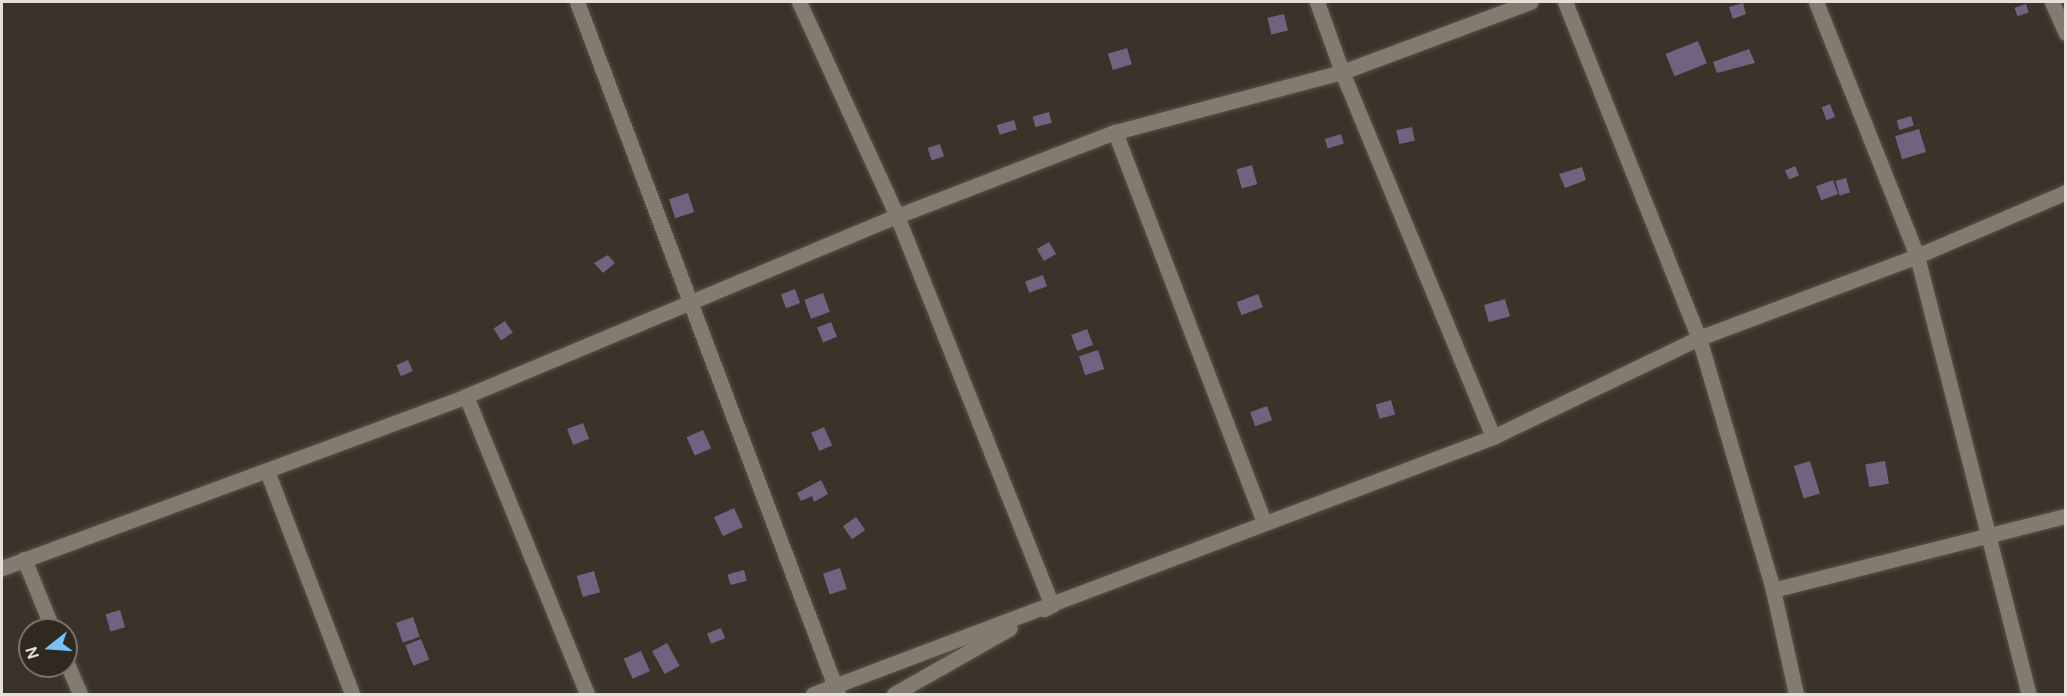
<!DOCTYPE html>
<style>
body{margin:0}
#map{position:relative;width:2067px;height:696px;overflow:hidden;background:#3b3329;font-family:"DM Sans",sans-serif}
div>[style]{position:absolute}
.building>*{inset:0;background:#736180;transform-origin:0 0}
.roads{filter:drop-shadow(0 0 2px #58524a) drop-shadow(0 0 2px #58524a)}
.street>*{height:15px;margin:-7.5px;padding:0 7.5px;transform-origin:7.5px;border-radius:7.5px;background:#847b70}
span{translate:-50% -50%;white-space:nowrap;text-align:center;line-height:1.15;-webkit-text-stroke:5px #302920;paint-order:stroke}
.frame{position:absolute;inset:0;border:3px solid #e4e0d9;pointer-events:none}
.north{position:absolute;left:18px;top:618px;width:60px;height:60px;box-sizing:border-box;background:#302920;border:2px solid #78726a;border-radius:50%;rotate:253deg;font-size:16px;font-weight:700;line-height:24px;text-align:center;color:#e4e0d9}
.north::after{content:'';display:block;margin:auto;width:21px;height:27px;background:#79bff8;clip-path:polygon(50% 0,100% 100%,50% 72%,0 100%)}
</style>
<div id="map">
<div class="building">
<i style="clip-path:polygon(1743px 3px,1746px 14px,1733px 19px,1729px 7px)"></i>
<i style="left:2026px;top:4px;width:9px;height:12px;rotate:72deg"></i>
<i style="left:1284px;top:14px;width:17px;height:17px;rotate:77deg"></i>
<i style="left:1698px;top:41px;width:24px;height:35px;rotate:68deg"></i>
<i style="left:1127px;top:48px;width:17px;height:20px;rotate:73deg"></i>
<i style="clip-path:polygon(1749px 49px,1755px 63px,1717px 73px,1713px 62px)"></i>
<i style="left:1830px;top:104px;width:14px;height:9px;rotate:69deg"></i>
<i style="left:1049px;top:112px;width:11px;height:17px;rotate:75deg"></i>
<i style="left:1911px;top:116px;width:10px;height:15px;rotate:73deg"></i>
<i style="left:1014px;top:120px;width:10px;height:18px;rotate:73deg"></i>
<i style="left:1412px;top:127px;width:14px;height:16px;rotate:78deg"></i>
<i style="left:1919px;top:129px;width:24px;height:25px;rotate:73deg"></i>
<i style="left:1341px;top:134px;width:10px;height:17px;rotate:73deg"></i>
<i style="left:940px;top:144px;width:13px;height:13px;rotate:72deg"></i>
<i style="left:1252px;top:165px;width:20px;height:16px;rotate:75deg"></i>
<i style="left:1795px;top:166px;width:10px;height:11px;rotate:66deg"></i>
<i style="clip-path:polygon(1582px 167px,1586px 180px,1565px 188px,1559px 174px)"></i>
<i style="left:1846px;top:178px;width:15px;height:11px;rotate:74deg"></i>
<i style="left:1833px;top:180px;width:15px;height:18px;rotate:70deg"></i>
<i style="left:688px;top:193px;width:20px;height:20px;rotate:72deg"></i>
<i style="left:1049px;top:242px;width:14px;height:14px;rotate:60deg"></i>
<i style="clip-path:polygon(608px 255px,615px 263px,603px 273px,594px 263px)"></i>
<i style="left:1043px;top:275px;width:12px;height:19px;rotate:70deg"></i>
<i style="left:795px;top:289px;width:15px;height:15px;rotate:70deg"></i>
<i style="left:823px;top:293px;width:20px;height:20px;rotate:70deg"></i>
<i style="left:1258px;top:294px;width:14px;height:23px;rotate:69deg"></i>
<i style="left:1505px;top:299px;width:18px;height:22px;rotate:74deg"></i>
<i style="left:505px;top:321px;width:14px;height:14px;rotate:56deg"></i>
<i style="left:831px;top:322px;width:16px;height:15px;rotate:68deg"></i>
<i style="left:1087px;top:329px;width:17px;height:17px;rotate:69deg"></i>
<i style="left:1098px;top:350px;width:20px;height:20px;rotate:72deg"></i>
<i style="left:408px;top:360px;width:12px;height:13px;rotate:66deg"></i>
<i style="left:1391px;top:400px;width:15px;height:16px;rotate:74deg"></i>
<i style="left:1267px;top:406px;width:15px;height:18px;rotate:70deg"></i>
<i style="left:583px;top:423px;width:17px;height:17px;rotate:69deg"></i>
<i style="left:824px;top:427px;width:20px;height:14px;rotate:66deg"></i>
<i style="left:703px;top:430px;width:20px;height:18px;rotate:66deg"></i>
<i style="left:1810px;top:461px;width:34px;height:17px;rotate:73deg"></i>
<i style="left:1885px;top:461px;width:23px;height:20px;rotate:80deg"></i>
<i style="clip-path:polygon(821px 480px,828px 494px,814px 502px,812px 496px,801px 501px,797px 493px)"></i>
<i style="left:734px;top:508px;width:21px;height:22px;rotate:65deg"></i>
<i style="left:856px;top:517px;width:16px;height:16px;rotate:55deg"></i>
<i style="left:840px;top:568px;width:22px;height:18px;rotate:72deg"></i>
<i style="left:744px;top:570px;width:11px;height:17px;rotate:75deg"></i>
<i style="left:594px;top:571px;width:22px;height:18px;rotate:74deg"></i>
<i style="left:120px;top:610px;width:18px;height:15px;rotate:74deg"></i>
<i style="left:413px;top:617px;width:21px;height:18px;rotate:71deg"></i>
<i style="left:721px;top:628px;width:11px;height:15px;rotate:68deg"></i>
<i style="left:421px;top:639px;width:22px;height:17px;rotate:68deg"></i>
<i style="left:667px;top:643px;width:26px;height:17px;rotate:61deg"></i>
<i style="left:641px;top:651px;width:22px;height:19px;rotate:66deg"></i>
</div>
<div class="roads">
<div class="street">
<i style="left:577px;top:2px;width:740px;rotate:69.34deg"></i>
<i style="left:799px;top:2px;width:235px;rotate:65.4deg"></i>
<i style="left:897px;top:216px;width:419px;rotate:68.3deg"></i>
<i style="left:1052px;top:605px;width:9px;rotate:153deg"></i>
<i style="left:1317px;top:2px;width:74px;rotate:70.3deg"></i>
<i style="left:1342px;top:72px;width:395px;rotate:67.5deg"></i>
<i style="left:1565px;top:2px;width:362px;rotate:68.3deg"></i>
<i style="left:1699px;top:338px;width:263px;rotate:73.6deg"></i>
<i style="left:1773px;top:590px;width:107px;rotate:77.5deg"></i>
<i style="left:1816px;top:2px;width:273px;rotate:68.3deg"></i>
<i style="left:1917px;top:256px;width:452px;rotate:75.7deg"></i>
<i style="left:2052px;top:2px;width:34px;rotate:66deg"></i>
<i style="left:1115px;top:132px;width:418px;rotate:69.1deg"></i>
<i style="left:466px;top:396px;width:322px;rotate:67.9deg"></i>
<i style="left:267px;top:471px;width:239px;rotate:69.1deg"></i>
<i style="left:24px;top:559px;width:77px;rotate:67.8deg"></i>
<i style="left:2px;top:568px;width:495px;rotate:-20.3deg"></i>
<i style="left:466px;top:396px;width:467px;rotate:-22.7deg"></i>
<i style="left:897px;top:216px;width:234px;rotate:-21.1deg"></i>
<i style="left:1115px;top:132px;width:235px;rotate:-14.8deg"></i>
<i style="left:1342px;top:72px;width:201px;rotate:-20.4deg"></i>
<i style="left:1773px;top:590px;width:302px;rotate:-14.2deg"></i>
<i style="left:66px;top:661px;width:36px;rotate:67deg"></i>
<i style="left:813px;top:694px;width:727px;rotate:-20.7deg"></i>
<i style="left:1493px;top:437px;width:229px;rotate:-25.7deg"></i>
<i style="left:1699px;top:338px;width:233px;rotate:-20.6deg"></i>
<i style="left:1917px;top:256px;width:162px;rotate:-23.2deg"></i>
<i style="left:894px;top:694px;width:133px;rotate:-29.6deg"></i>
</div>
</div>
<div class="frame"></div>
<div class="north">N</div>
</div>
